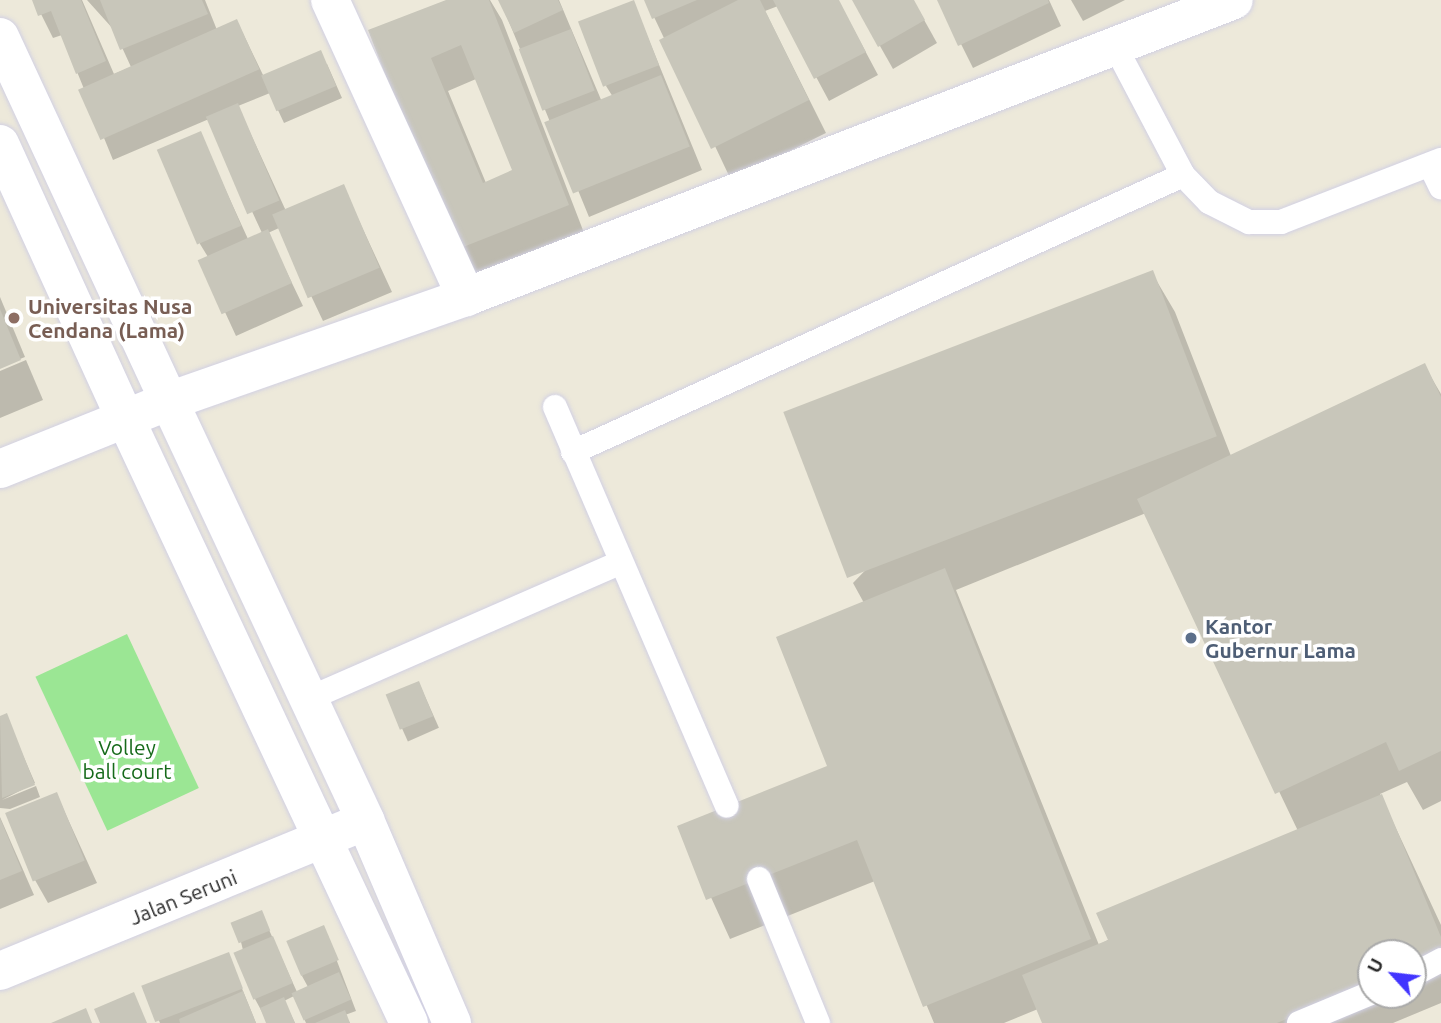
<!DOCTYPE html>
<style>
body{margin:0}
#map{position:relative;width:1441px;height:1023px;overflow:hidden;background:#ede9da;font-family:Ubuntu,sans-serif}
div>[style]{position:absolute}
.green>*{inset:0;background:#9be694;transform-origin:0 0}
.shadow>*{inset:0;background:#0003;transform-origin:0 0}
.building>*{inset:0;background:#c8c6ba;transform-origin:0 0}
.roads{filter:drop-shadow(0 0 2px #d1d0e3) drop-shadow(0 0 2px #d1d0e3)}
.service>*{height:24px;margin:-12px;padding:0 12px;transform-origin:12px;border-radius:12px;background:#fff}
.minor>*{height:38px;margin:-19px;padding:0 19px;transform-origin:19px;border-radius:19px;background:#fff}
.tertiary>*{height:38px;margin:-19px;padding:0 19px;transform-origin:19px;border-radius:19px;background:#fff}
.dots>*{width:19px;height:19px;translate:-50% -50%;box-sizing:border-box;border:4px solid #fff;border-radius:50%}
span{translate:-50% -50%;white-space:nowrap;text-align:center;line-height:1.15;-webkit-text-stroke:7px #fff;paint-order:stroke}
.education-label{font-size:21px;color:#785e54;font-weight:700}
.left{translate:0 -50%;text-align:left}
.service-label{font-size:21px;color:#4e5e75;font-weight:700}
.park-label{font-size:21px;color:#166a1a}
.street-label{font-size:21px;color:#2a2a2a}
.north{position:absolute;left:1357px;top:939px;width:70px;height:70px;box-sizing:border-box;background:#fff;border:2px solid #aaa;border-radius:50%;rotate:297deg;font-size:19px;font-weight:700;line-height:28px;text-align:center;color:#2a2a2a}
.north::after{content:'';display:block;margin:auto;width:24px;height:32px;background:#4235ff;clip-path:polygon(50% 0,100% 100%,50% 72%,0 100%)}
</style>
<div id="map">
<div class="green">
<i style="left:127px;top:634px;width:170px;height:101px;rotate:65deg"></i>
</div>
<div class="shadow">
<i style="clip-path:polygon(34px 0,82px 0,114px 74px,131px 67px,114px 30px,87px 0,205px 0,217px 30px,237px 21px,264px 77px,327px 64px,342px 98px,284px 123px,270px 93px,238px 106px,286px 211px,343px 186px,392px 292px,323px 321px,279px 228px,268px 233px,303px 306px,236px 336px,201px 260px,208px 257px,200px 244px,200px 134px,248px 239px,262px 233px,209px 119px,113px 160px,62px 35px,53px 38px)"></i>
<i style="clip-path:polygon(evenodd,451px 0,490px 0,502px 20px,586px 238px,473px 282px,370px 31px,451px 0,476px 79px,515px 171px,486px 183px,448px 91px,476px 79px)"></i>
<i style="clip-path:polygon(500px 0,559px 0,602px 102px,613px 97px,606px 86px,633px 1px,702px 170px,589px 217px)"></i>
<i style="clip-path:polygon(646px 0,838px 0,878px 75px,829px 101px,778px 6px,765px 11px,826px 133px,731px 180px)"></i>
<i style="clip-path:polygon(854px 0,913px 0,937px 43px,893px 69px)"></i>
<i style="clip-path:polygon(939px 0,1049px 0,1061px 26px,973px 68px)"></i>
<i style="clip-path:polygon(1071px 0,1125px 0,1083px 21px)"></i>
<i style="clip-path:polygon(evenodd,1152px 273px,1175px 312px,1231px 456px,1424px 365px,1441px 394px,1441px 801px,1423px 810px,1407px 782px,1380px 794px,1441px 925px,1441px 1003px,1393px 1023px,1044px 1023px,1038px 1009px,1004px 1023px,934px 1023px,875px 881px,730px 939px,679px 827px,829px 767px,864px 603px,853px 583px,1152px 273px,1146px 513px,1298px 831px,1099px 945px,956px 590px,1146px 513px,1152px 273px,1371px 953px,1413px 953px,1413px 995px,1371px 995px,1371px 953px)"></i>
<i style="clip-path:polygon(0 297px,25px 357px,0 367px)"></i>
<i style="clip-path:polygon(26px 360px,43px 400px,0 418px,0 371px)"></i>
<i style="left:419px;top:683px;width:49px;height:34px;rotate:66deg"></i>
<i style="clip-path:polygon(6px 716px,35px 783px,2px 800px,36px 786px,40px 797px,10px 809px,0 808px,0 718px)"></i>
<i style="clip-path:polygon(57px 795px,97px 883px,48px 903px,35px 880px)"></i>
<i style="clip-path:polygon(0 817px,34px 895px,0 909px)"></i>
<i style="clip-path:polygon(261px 912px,297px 992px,308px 987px,302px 976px,324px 927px,356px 1011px,345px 1015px,350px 1023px,306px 1023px,294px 996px,284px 1001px,295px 1023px,268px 1023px,255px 999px,241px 942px)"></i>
<i style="clip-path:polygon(228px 954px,256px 1023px,160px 1023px,146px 990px)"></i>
</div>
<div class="building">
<i style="clip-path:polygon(32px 0,81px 0,106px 61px,76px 74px,51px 11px,38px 16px)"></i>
<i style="clip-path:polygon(100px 0,202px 0,208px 14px,120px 50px)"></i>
<i style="clip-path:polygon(evenodd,446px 0,489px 0,569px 205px,453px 251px,368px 30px,446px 0,461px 45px,512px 170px,483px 183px,431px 58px,461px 45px)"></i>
<i style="clip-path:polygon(498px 0,558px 0,563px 10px,514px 33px)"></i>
<i style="left:634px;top:0;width:70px;height:60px;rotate:69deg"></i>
<i style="clip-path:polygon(644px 0,697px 0,652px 19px)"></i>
<i style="clip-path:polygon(738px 0,760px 0,809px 100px,711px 149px,659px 40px)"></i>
<i style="clip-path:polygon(773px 0,839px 0,866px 52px,814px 79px)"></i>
<i style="clip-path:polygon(852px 0,914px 0,925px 20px,878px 47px)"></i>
<i style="clip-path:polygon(937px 0,1048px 0,1049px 3px,958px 46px)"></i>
<i style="left:237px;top:19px;width:55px;height:174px;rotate:66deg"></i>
<i style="left:571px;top:29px;width:66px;height:56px;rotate:69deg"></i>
<i style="left:321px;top:50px;width:39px;height:65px;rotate:67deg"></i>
<i style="left:661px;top:75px;width:77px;height:126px;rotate:68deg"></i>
<i style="left:238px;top:103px;width:106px;height:35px;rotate:67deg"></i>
<i style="left:201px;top:131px;width:103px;height:48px;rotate:67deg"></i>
<i style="left:344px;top:184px;width:91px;height:78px;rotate:67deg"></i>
<i style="left:268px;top:229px;width:59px;height:77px;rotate:66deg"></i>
<i style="left:1153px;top:270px;width:178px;height:396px;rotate:69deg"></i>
<i style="clip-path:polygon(0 309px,21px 360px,0 369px)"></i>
<i style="clip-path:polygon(1425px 363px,1441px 397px,1441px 751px,1399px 771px,1386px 742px,1275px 794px,1137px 499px)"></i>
<i style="clip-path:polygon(945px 568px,1091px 939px,923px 1007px,857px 840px,706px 900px,677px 826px,827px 766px,776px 637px)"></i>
<i style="left:419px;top:681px;width:38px;height:36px;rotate:68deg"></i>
<i style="clip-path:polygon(7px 713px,35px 785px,2px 798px,0 716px)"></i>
<i style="left:57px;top:792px;width:74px;height:56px;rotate:68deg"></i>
<i style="clip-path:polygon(1382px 794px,1441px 937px,1441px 954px,1413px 966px,1413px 953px,1371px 953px,1371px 983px,1277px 1023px,1042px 1023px,1022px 975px,1108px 940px,1096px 913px)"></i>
<i style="clip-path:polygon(0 818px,22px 871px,0 880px)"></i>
<i style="left:262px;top:910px;width:22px;height:34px;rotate:68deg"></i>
<i style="left:324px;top:925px;width:38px;height:41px;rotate:67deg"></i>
<i style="left:273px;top:936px;width:51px;height:43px;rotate:67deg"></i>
<i style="left:229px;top:952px;width:39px;height:94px;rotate:69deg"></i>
<i style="left:339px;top:972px;width:30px;height:52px;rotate:66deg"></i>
<i style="clip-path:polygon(243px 991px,256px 1023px,180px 1023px,179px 1019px)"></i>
<i style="clip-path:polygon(134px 992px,147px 1023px,100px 1023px,94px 1009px)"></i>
<i style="clip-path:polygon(284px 997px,295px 1023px,266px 1023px,260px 1008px)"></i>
<i style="clip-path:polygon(86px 1008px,92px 1023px,51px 1023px)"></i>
<i style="clip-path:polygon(345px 1010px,350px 1023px,315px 1023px)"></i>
</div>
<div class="roads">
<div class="service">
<i style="left:1115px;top:46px;width:146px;rotate:62.2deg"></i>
<i style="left:1183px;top:175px;width:37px;rotate:46deg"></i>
<i style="left:1209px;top:202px;width:45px;rotate:26.6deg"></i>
<i style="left:1249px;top:222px;width:32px"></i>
<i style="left:1281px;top:222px;width:172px;rotate:-21.2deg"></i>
<i style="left:1430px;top:165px;width:25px;rotate:64deg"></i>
<i style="left:555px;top:407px;width:434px;rotate:66.7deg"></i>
<i style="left:573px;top:452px;width:670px;rotate:-24.42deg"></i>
<i style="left:308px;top:699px;width:339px;rotate:-23.6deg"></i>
<i style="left:759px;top:879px;width:156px;rotate:67.7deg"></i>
<i style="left:1413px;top:975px;width:32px;rotate:-28deg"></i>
<i style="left:1299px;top:1023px;width:78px;rotate:-22.6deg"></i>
</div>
<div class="minor">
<i style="left:330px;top:0;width:327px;rotate:65.4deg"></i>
<i style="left:169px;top:401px;width:463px;rotate:64.9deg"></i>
<i style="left:365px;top:820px;width:221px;rotate:66.8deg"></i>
<i style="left:126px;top:420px;width:666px;rotate:64.86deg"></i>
<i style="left:0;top:971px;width:379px;rotate:-22.3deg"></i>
</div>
<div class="tertiary">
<i style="left:0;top:37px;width:401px;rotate:65.1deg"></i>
<i style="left:0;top:144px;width:303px;rotate:65.5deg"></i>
<i style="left:0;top:469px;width:182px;rotate:-21.9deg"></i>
<i style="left:169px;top:401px;width:315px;rotate:-19.3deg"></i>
<i style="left:466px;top:297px;width:823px;rotate:-21.14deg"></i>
</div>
</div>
<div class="dots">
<i style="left:14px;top:318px;background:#8d6e63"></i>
<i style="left:1191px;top:638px;background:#5c6f8a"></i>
</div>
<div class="education-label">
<span class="left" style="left:28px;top:318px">Universitas Nusa<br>Cendana (Lama)</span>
</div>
<div class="service-label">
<span class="left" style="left:1205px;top:638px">Kantor<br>Gubernur Lama</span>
</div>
<div class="park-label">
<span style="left:127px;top:759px">Volley<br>ball court</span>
</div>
<div class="street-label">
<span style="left:183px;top:897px;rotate:-22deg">Jalan Seruni</span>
</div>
<div class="north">U</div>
</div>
